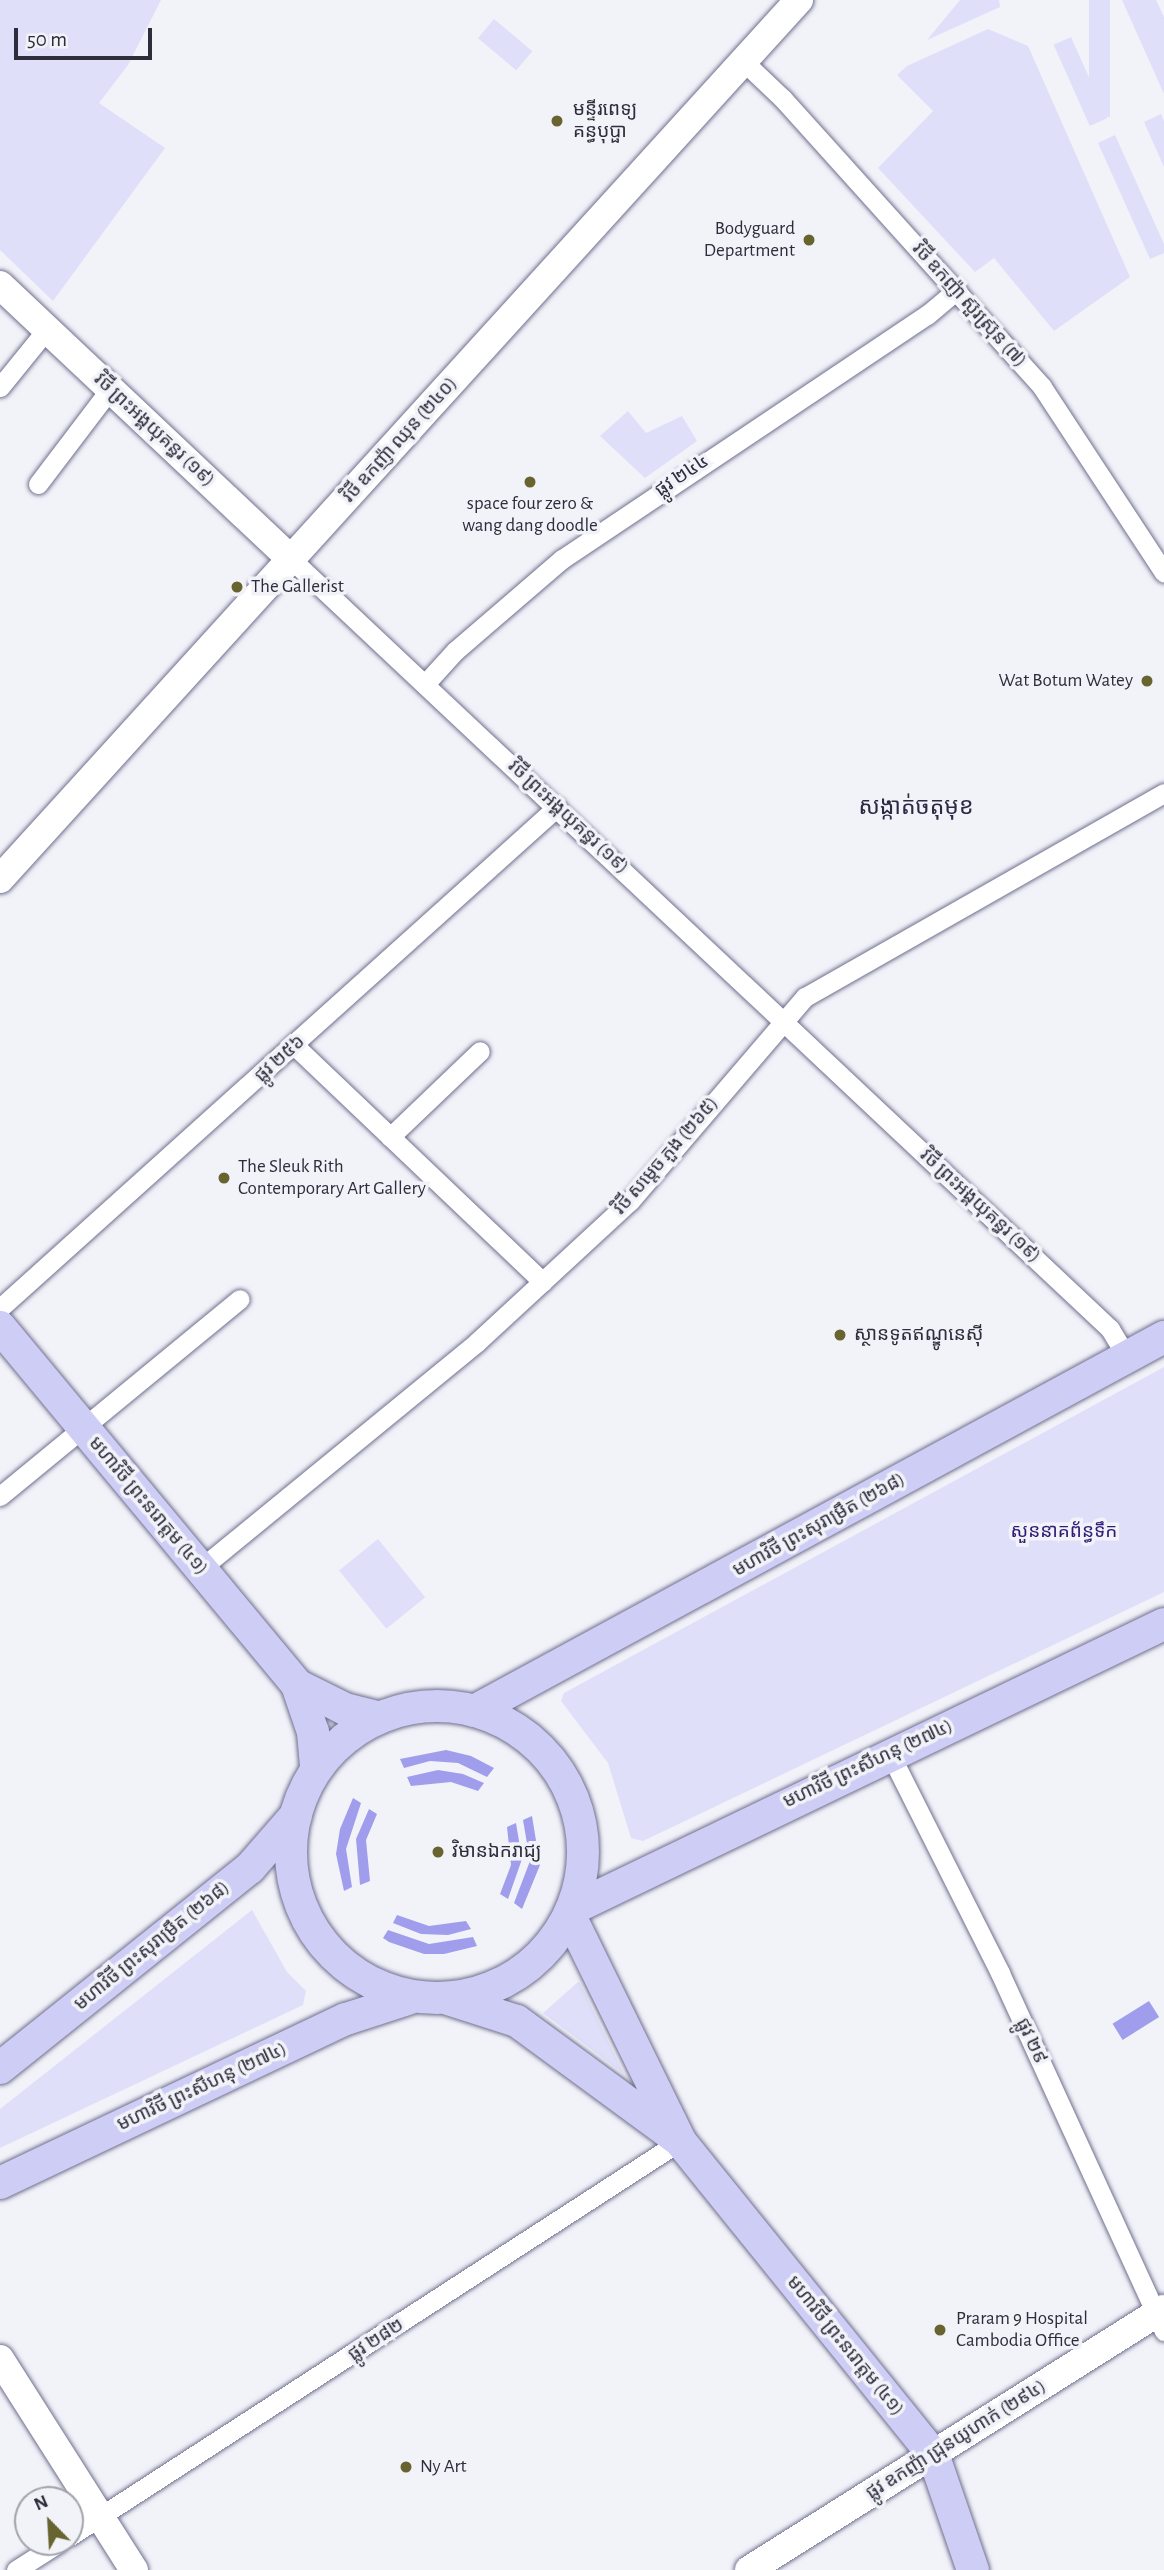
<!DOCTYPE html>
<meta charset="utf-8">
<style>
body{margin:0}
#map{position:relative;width:1164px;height:2570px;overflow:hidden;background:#f2f2f9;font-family:"Alegreya Sans","Noto Sans Khmer",sans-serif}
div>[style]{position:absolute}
.green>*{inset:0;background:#dfdffa;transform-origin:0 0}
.water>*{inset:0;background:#a09dec;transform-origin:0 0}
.roads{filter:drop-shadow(0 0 2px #6f6f8e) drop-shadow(0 0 2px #6f6f8e)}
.street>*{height:19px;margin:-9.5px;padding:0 9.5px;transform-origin:9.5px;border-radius:9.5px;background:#fff}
.secondary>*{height:28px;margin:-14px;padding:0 14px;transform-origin:14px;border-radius:14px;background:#fff}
.primary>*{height:32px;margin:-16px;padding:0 16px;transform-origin:16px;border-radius:16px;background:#cdcdf5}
.primary>.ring{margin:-16px;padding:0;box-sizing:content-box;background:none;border:32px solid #cdcdf5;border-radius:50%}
.dots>*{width:19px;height:19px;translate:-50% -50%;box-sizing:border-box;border:4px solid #f2f2f9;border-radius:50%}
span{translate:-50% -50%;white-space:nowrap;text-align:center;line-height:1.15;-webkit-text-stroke:7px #f2f2f9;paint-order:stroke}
.poi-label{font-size:19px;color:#2d2d3b}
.left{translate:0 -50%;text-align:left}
.right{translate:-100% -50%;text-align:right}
.street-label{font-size:19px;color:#2d2d3b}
.park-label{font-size:19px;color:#2f1b75}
.quarter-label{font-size:23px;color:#2b2a45}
.north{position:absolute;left:14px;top:2486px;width:70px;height:70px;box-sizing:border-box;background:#f2f2f9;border:2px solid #a3a3ad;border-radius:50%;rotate:336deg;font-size:19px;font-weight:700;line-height:28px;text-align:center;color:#2d2d3b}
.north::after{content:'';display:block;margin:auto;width:24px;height:32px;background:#686430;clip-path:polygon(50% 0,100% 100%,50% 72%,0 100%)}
.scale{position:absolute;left:14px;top:28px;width:138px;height:32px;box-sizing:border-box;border:4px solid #2d2d3b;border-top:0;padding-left:9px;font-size:21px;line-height:24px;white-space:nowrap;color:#2d2d3b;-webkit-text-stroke:5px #f2f2f9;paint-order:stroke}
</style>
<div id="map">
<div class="green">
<i style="clip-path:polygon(0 0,161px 0,128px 65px,99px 103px,165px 148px,53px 301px,0 250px)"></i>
<i style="clip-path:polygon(960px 0,999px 0,1000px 7px,927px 40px)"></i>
<i style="left:1089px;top:0;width:21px;height:117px"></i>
<i style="clip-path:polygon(1122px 0,1156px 0,1164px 17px,1164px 94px)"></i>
<i style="left:494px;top:19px;width:50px;height:25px;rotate:40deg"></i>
<i style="clip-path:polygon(988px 29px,1028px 46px,1130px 277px,1054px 331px,994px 258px,975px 272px,878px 168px,933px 111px,897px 75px,907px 66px)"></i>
<i style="left:1071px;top:37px;width:89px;height:19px;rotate:66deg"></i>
<i style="clip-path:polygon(1161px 114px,1164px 121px,1164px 167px,1144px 122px)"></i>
<i style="clip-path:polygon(1115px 135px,1164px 244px,1164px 253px,1150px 259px,1098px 143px)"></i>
<i style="clip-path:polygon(628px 411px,646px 433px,682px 416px,697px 441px,645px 478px,600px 436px)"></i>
<i style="clip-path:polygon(1164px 1367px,1164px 1592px,643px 1841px,631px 1838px,608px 1763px,561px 1701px,564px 1693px)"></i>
<i style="left:378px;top:1539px;width:75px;height:50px;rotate:51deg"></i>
<i style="clip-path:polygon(252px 1910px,287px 1972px,306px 1991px,303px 2005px,0 2148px,0 2109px)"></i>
<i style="clip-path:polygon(578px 1982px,580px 1983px,624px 2074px,543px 2013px)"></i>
</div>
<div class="water">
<i style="clip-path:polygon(446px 1750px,471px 1756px,494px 1768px,487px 1777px,458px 1763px,430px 1761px,404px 1768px,400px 1759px)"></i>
<i style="clip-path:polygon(438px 1770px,463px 1774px,484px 1783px,478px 1791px,451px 1782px,411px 1786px,407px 1777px)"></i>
<i style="clip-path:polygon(353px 1798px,361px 1803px,346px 1849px,352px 1887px,344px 1891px,336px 1854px,340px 1829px)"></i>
<i style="clip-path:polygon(369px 1809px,377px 1814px,366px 1840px,370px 1881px,360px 1885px,356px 1839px)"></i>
<i style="clip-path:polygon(532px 1816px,540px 1865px,522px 1909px,514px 1903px,530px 1861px,523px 1820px)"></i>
<i style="clip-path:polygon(516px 1823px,522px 1859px,508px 1899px,500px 1894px,511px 1865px,507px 1827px)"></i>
<i style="clip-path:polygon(397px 1915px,429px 1926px,466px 1921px,471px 1929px,448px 1935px,421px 1934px,393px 1923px)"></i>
<i style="clip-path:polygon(388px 1930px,429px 1944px,473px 1937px,477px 1946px,444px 1954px,424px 1954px,389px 1942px,383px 1938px)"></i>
<i style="left:1149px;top:2001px;width:19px;height:43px;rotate:58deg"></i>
</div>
<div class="roads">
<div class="street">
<i style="left:743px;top:61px;width:55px;rotate:43.5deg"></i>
<i style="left:783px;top:99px;width:387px;rotate:48deg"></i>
<i style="left:1042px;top:387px;width:222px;rotate:56.7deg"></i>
<i style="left:0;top:387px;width:75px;rotate:-51deg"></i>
<i style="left:38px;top:484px;width:119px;rotate:-52.8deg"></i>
<i style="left:291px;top:559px;width:1124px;rotate:43.23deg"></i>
<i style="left:1110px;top:1329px;width:33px;rotate:59deg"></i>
<i style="left:425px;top:684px;width:45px;rotate:-47.7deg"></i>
<i style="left:455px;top:651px;width:141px;rotate:-40.7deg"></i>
<i style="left:562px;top:559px;width:439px;rotate:-33.8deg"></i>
<i style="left:927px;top:315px;width:39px;rotate:-40deg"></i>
<i style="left:295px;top:1046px;width:342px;rotate:43.6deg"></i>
<i style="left:390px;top:1137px;width:124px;rotate:-43.7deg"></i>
<i style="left:0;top:1308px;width:749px;rotate:-41.97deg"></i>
<i style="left:0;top:1496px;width:310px;rotate:-39.4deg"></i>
<i style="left:200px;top:1569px;width:358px;rotate:-39.3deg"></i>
<i style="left:477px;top:1342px;width:208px;rotate:-42.7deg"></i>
<i style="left:630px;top:1201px;width:269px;rotate:-49.4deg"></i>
<i style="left:805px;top:997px;width:413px;rotate:-29.6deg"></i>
<i style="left:890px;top:1754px;width:245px;rotate:63.3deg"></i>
<i style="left:1000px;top:1973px;width:394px;rotate:65.4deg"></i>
<i style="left:70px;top:2536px;width:727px;rotate:-32.92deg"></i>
<i style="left:16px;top:2570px;width:52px;rotate:-32.5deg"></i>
</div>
<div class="secondary">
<i style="left:0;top:285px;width:400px;rotate:43.3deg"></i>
<i style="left:0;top:879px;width:1188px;rotate:-47.73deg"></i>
<i style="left:0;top:2359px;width:250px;rotate:57.6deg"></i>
<i style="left:749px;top:2570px;width:490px;rotate:-32.2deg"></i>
</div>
<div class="primary">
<i style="left:0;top:1327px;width:465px;rotate:50.3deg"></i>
<i style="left:297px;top:1685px;width:50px;rotate:71.2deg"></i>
<i style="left:313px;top:1732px;width:37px;rotate:85deg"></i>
<i style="left:297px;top:1685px;width:54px;rotate:26.6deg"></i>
<i style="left:345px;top:1709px;width:33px;rotate:14deg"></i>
<i class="ring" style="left:291px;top:1706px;width:260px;height:260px"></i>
<i style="left:474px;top:1711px;width:785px;rotate:-28.46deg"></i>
<i style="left:574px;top:1908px;width:655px;rotate:-25.7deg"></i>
<i style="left:570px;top:1916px;width:250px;rotate:63.9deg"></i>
<i style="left:680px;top:2141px;width:402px;rotate:51.1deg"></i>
<i style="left:933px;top:2454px;width:123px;rotate:71deg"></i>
<i style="left:448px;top:1999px;width:72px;rotate:17.7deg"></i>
<i style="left:517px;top:2021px;width:197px;rotate:36.3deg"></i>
<i style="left:0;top:2068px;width:320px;rotate:-38.7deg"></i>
<i style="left:250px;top:1868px;width:70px;rotate:-49deg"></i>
<i style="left:0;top:2183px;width:383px;rotate:-25.4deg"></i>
<i style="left:346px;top:2019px;width:65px;rotate:-17.9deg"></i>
</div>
</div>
<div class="dots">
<i style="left:557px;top:121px;background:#686430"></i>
<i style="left:809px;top:240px;background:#686430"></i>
<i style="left:530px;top:482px;background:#686430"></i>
<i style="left:237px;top:587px;background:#686430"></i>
<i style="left:1147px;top:681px;background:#686430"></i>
<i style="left:224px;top:1178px;background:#686430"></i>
<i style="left:840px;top:1335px;background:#686430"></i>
<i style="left:438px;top:1852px;background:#686430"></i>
<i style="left:940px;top:2330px;background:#686430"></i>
<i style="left:406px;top:2467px;background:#686430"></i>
</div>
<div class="poi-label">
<span class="left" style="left:573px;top:121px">មន្ទីរពេទ្យ<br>គន្ធបុប្ផា</span>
<span class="right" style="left:795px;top:240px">Bodyguard<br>Department</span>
<span style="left:530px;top:515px">space four zero &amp;<br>wang dang doodle</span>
<span class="left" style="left:251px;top:587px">The Gallerist</span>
<span class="right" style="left:1133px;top:681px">Wat Botum Watey</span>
<span class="left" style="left:238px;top:1178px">The Sleuk Rith<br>Contemporary Art Gallery</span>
<span class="left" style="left:854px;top:1335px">ស្ថានទូតឥណ្ឌូនេស៊ី</span>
<span class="left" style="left:452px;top:1852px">វិមានឯករាជ្យ</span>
<span class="left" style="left:956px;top:2330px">Praram 9 Hospital<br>Cambodia Office</span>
<span class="left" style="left:420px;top:2467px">Ny Art</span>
</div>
<div class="street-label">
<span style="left:969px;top:305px;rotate:48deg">វិថី ឧកញ៉ា ស៊ួរស៊្រុន (៧)</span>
<span style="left:154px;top:430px;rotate:43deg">វិថី ព្រះអង្គយុគន្ធរ (១៩)</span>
<span style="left:400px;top:440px;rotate:-48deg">វិថី ឧកញ៉ា ឈុន (២៤០)</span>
<span style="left:682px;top:476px;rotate:-34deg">ផ្លូវ ២៤៤</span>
<span style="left:568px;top:817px;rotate:43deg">វិថី ព្រះអង្គយុគន្ធរ (១៩)</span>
<span style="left:280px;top:1059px;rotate:-42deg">ផ្លូវ ២៥៦</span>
<span style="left:666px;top:1156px;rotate:-49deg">វិថី សម្តេច ភួង (២៦៥)</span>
<span style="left:980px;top:1206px;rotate:43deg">វិថី ព្រះអង្គយុគន្ធរ (១៩)</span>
<span style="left:148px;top:1506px;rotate:50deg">មហាវិថី ព្រះនរោត្តម (៤១)</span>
<span style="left:819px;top:1525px;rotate:-29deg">មហាវិថី ព្រះសុរាម្រឹត (២៦៨)</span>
<span style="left:868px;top:1764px;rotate:-25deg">មហាវិថី ព្រះសីហនុ (២៧៤)</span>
<span style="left:152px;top:1946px;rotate:-39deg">មហាវិថី ព្រះសុរាម្រឹត (២៦៨)</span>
<span style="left:1031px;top:2041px;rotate:65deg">ផ្លូវ ២៩</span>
<span style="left:202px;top:2087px;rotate:-25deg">មហាវិថី ព្រះសីហនុ (២៧៤)</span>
<span style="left:376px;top:2340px;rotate:-33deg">ផ្លូវ ២៨២</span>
<span style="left:845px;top:2346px;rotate:51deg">មហាវិថី ព្រះនរោត្តម (៤១)</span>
<span style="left:956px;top:2440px;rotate:-32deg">ផ្លូវ ឧកញ៉ា ជ្រុនយូហាក់ (២៩៤)</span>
</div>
<div class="park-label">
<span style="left:1064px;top:1532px">សួននាគព័ន្ធទឹក</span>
</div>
<div class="quarter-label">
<span style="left:916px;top:808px">សង្កាត់ចតុមុខ</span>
</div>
<div class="north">N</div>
<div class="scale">50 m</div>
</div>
